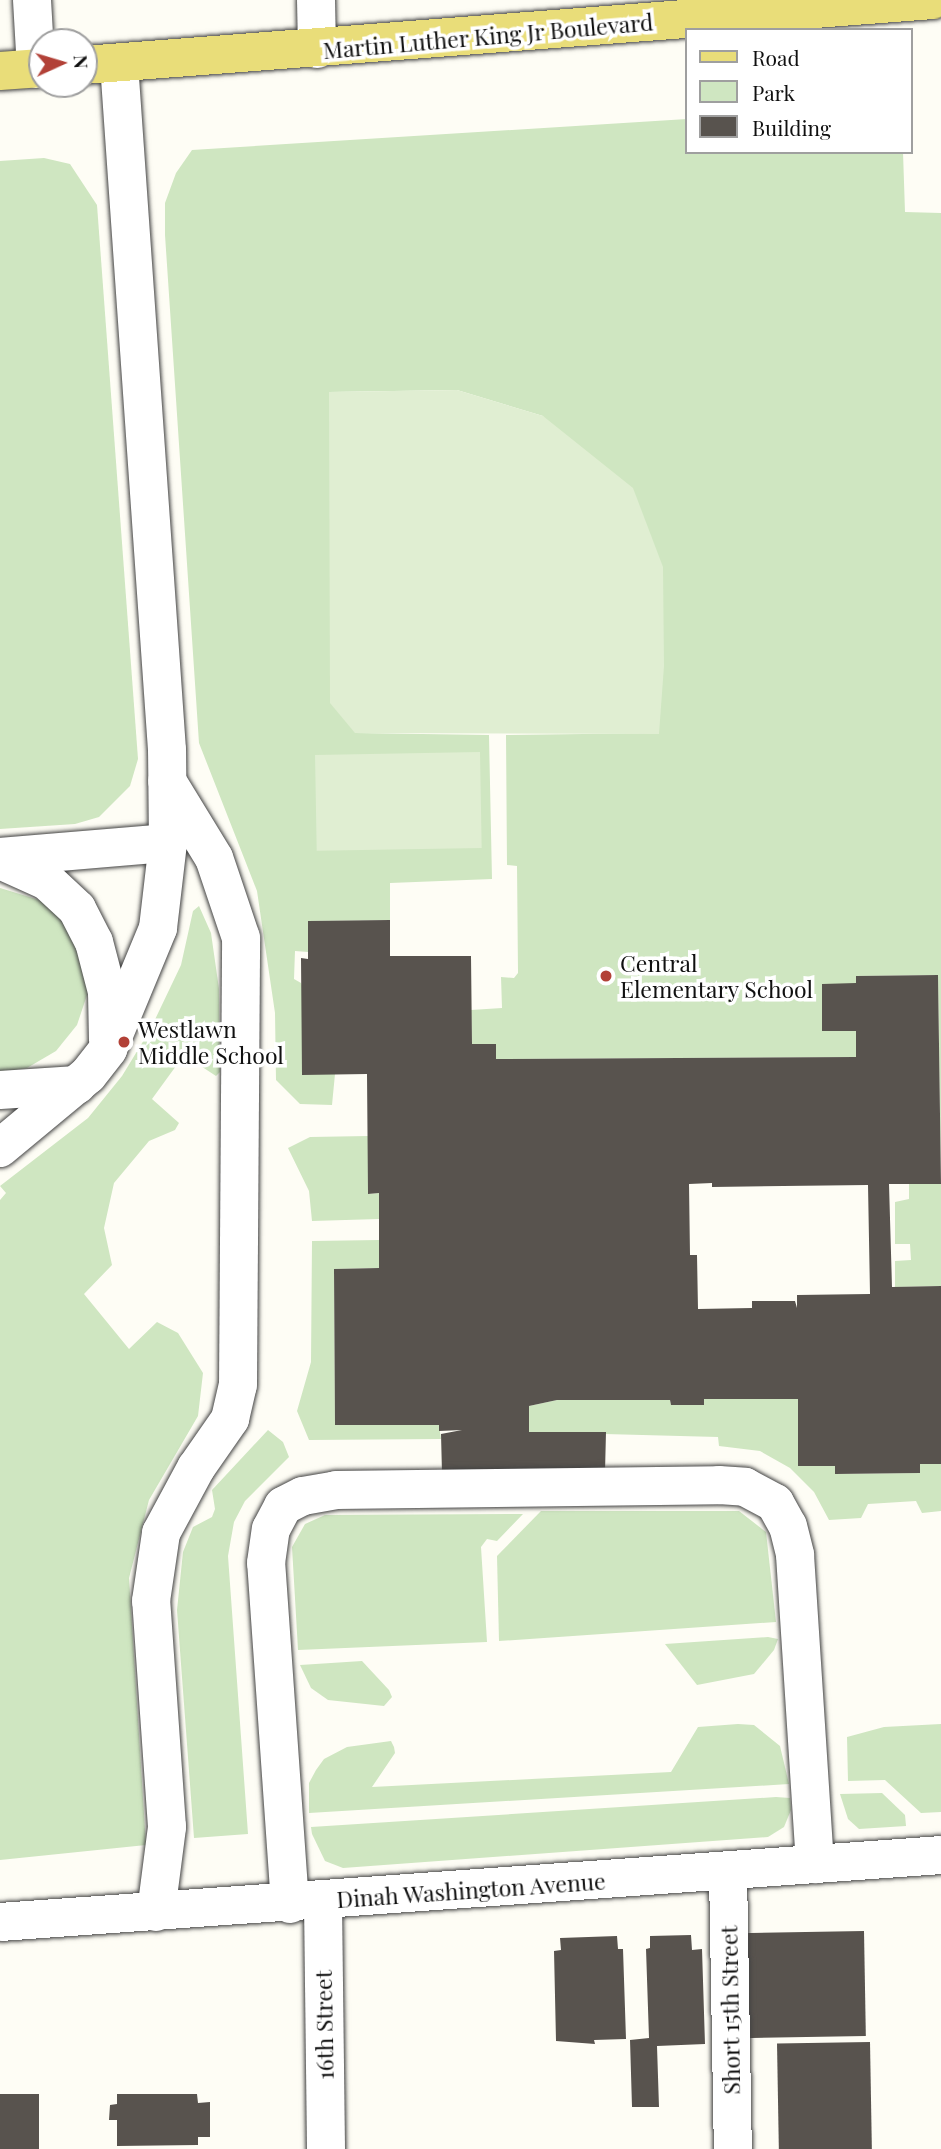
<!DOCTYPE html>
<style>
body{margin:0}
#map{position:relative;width:941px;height:2149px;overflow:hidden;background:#fefdf5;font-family:"Playfair Display",serif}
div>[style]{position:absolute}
.green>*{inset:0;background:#cfe6c1}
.pitch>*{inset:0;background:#e0eed2;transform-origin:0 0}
.building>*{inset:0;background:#58534e;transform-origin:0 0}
.roads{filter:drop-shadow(0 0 2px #434343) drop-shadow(0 0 2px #434343)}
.minor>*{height:38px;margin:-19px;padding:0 19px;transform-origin:19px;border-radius:19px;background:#fff}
.major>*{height:38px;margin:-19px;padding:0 19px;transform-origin:19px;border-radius:19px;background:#e9dd79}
.dots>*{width:19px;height:19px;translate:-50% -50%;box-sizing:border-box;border:4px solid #fff;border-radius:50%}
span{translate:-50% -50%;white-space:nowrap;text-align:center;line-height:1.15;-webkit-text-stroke:7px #fff;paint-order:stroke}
.street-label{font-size:23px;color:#101010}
.poi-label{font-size:23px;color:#101010}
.left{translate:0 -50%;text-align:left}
.legend{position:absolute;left:685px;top:28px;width:228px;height:126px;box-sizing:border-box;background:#fff;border:2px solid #9f9f9f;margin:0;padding:9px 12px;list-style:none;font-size:21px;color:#101010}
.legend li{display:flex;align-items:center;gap:14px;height:35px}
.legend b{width:35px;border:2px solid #9f9f9f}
.north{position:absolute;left:28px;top:28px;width:70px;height:70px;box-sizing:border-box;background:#fff;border:2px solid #9f9f9f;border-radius:50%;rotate:86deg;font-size:19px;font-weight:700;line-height:28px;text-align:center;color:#101010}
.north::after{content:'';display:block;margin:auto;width:24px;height:32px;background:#b24137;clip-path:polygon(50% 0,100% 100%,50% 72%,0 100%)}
</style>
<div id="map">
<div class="green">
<i style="clip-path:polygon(687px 119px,687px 152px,903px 152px,905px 212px,941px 213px,941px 1286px,895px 1287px,895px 1261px,911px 1260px,910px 1244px,895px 1244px,895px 1202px,909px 1199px,909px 1184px,941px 1183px,938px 975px,856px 976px,856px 1057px,496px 1059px,496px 1044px,472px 1044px,471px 1010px,502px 1008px,501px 977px,514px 978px,518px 973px,517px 866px,507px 865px,506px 735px,659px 733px,543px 416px,457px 390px,329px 392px,355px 733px,489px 735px,492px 879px,390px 883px,390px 920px,308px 921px,308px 952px,295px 951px,294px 979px,301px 983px,335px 1074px,332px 1105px,300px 1104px,276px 1080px,275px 1013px,257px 891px,199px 743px,165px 235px,165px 203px,176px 173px,192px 150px)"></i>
<i style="clip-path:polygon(44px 158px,70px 164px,97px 205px,138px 759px,130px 786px,99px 817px,75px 824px,0 829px,0 161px)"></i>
<i style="clip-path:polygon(0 888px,46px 902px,72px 928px,88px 992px,77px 1025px,56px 1051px,27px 1068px,0 1073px)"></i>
<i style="clip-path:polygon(199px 906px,211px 933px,219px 989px,220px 1072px,216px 1076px,184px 1055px,152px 1099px,179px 1123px,175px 1130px,149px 1141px,114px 1183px,104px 1228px,112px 1265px,84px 1294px,129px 1349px,157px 1322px,178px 1333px,203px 1373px,198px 1416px,149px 1500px,129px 1578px,146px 1845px,0 1860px,0 1200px,6px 1193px,0 1186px,88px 1118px,122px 1076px,150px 1030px,181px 965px,193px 911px)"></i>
<i style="clip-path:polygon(368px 1136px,369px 1194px,379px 1193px,379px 1219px,312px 1221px,309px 1191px,288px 1148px,310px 1137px)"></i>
<i style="clip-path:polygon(379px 1240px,379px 1268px,334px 1269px,335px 1425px,439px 1425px,441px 1439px,309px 1440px,297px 1411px,311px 1362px,312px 1241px)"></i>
<i style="clip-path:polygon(704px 1399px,798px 1399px,798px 1466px,835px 1466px,835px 1474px,920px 1473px,920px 1464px,941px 1464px,941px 1511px,922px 1513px,916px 1501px,868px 1504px,861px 1518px,829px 1520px,814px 1492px,790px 1468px,760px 1451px,719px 1446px,718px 1437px,529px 1432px,529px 1406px,557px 1400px,670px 1400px,671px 1405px,703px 1405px)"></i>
<i style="clip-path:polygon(268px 1430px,283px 1442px,289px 1457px,245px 1501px,234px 1522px,228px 1556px,248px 1834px,194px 1838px,177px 1610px,183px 1552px,193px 1527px,212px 1517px,215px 1509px,212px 1490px)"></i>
<i style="clip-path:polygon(541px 1511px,739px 1511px,766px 1532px,776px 1622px,499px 1641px,497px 1556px)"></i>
<i style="clip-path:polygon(523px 1514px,497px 1541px,487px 1539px,481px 1547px,487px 1642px,298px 1650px,292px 1547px,305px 1524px,325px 1515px)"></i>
<i style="clip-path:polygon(768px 1637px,778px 1639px,774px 1650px,754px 1674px,697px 1685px,665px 1644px)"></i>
<i style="clip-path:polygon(362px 1661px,389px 1690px,392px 1697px,384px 1706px,328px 1700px,311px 1688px,300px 1665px)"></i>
<i style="clip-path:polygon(738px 1724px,754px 1725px,780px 1746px,789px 1784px,309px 1813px,309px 1783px,316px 1770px,324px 1759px,347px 1747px,391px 1741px,394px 1747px,395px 1753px,372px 1787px,671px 1772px,698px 1727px)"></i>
<i style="clip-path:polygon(941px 1724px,941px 1812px,921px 1813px,885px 1780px,848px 1781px,847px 1737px,884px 1727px)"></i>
<i style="clip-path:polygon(882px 1793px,905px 1815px,906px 1826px,859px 1829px,848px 1819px,840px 1794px)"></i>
<i style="clip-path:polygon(776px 1797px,790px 1798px,791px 1810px,784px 1827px,768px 1837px,343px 1868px,325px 1861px,312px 1834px,311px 1827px)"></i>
</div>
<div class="pitch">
<i style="clip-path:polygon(457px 390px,543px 416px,633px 488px,663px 567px,664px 666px,659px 734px,355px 733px,330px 703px,329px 392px)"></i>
<i style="left:480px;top:752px;width:96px;height:165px;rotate:89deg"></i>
</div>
<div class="building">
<i style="clip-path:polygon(evenodd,390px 920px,390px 956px,471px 956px,472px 1044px,496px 1044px,496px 1059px,856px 1057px,856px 1031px,822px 1031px,822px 984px,856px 983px,856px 976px,938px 975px,941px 1184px,889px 1184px,892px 1287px,941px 1286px,941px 1464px,920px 1464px,920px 1473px,835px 1474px,835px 1466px,798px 1466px,798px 1399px,704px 1399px,704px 1405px,671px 1405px,670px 1400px,557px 1400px,529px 1406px,529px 1432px,606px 1432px,605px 1472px,442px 1473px,441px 1434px,462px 1430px,439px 1431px,439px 1425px,335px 1425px,334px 1269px,379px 1268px,379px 1193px,368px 1194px,367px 1074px,302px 1075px,301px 958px,308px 959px,308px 921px,390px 920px,712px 1183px,712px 1187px,868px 1185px,870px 1294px,797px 1295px,797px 1308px,795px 1301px,752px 1301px,752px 1308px,698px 1309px,697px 1255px,690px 1255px,689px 1184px,712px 1183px)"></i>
<i style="left:864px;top:1931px;width:105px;height:126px;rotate:89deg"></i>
<i style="clip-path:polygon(691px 1935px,692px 1950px,702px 1949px,705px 2044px,657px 2046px,659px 2107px,632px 2107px,630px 2040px,649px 2038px,646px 1949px,650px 1948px,650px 1936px)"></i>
<i style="clip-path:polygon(617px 1936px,618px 1949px,623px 1949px,626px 2039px,594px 2040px,595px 2044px,556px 2041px,554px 1951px,561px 1950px,560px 1938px)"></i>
<i style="left:870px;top:2042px;width:107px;height:93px;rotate:89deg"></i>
<i style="left:0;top:2094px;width:39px;height:55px"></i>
<i style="clip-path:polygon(117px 2094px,197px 2094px,198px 2103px,210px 2102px,210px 2137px,198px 2137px,198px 2145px,117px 2146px,117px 2120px,109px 2120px,110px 2105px,117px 2104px)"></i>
</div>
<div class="roads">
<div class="minor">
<i style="left:32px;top:0;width:69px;rotate:86.7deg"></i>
<i style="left:316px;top:0;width:49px;rotate:88.8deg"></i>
<i style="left:0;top:857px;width:169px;rotate:-4.8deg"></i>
<i style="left:0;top:860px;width:51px;rotate:24.1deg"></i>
<i style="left:47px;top:881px;width:41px;rotate:43deg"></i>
<i style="left:77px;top:909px;width:37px;rotate:63deg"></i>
<i style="left:94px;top:942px;width:52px;rotate:75.4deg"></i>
<i style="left:107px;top:992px;width:48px;rotate:88.8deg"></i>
<i style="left:0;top:1090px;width:77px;rotate:-3.7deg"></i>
<i style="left:0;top:1148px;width:114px;rotate:-39.7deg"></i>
<i style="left:88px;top:1075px;width:33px;rotate:-52deg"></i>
<i style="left:108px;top:1049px;width:131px;rotate:-67.5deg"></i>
<i style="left:158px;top:928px;width:86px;rotate:-83.3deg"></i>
<i style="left:168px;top:843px;width:93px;rotate:-90.6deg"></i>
<i style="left:167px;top:750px;width:689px;rotate:-94deg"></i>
<i style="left:728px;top:1871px;width:278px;rotate:89deg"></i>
<i style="left:323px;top:1902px;width:247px;rotate:89.3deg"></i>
<i style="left:290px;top:1904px;width:342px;rotate:-94deg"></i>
<i style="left:266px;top:1563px;width:34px;rotate:-82deg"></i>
<i style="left:271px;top:1529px;width:26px;rotate:-62deg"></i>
<i style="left:283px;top:1506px;width:22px;rotate:-27deg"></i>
<i style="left:303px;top:1496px;width:34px;rotate:-10deg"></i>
<i style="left:336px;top:1490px;width:383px;rotate:-0.7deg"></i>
<i style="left:719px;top:1485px;width:26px;rotate:4deg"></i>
<i style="left:745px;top:1487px;width:34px;rotate:28deg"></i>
<i style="left:775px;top:1503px;width:26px;rotate:61deg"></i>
<i style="left:788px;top:1526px;width:30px;rotate:76deg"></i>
<i style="left:795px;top:1555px;width:310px;rotate:86.3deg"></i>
<i style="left:156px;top:1912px;width:86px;rotate:-82.6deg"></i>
<i style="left:167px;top:1827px;width:227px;rotate:-94deg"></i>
<i style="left:151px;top:1601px;width:69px;rotate:-81.6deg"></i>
<i style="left:161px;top:1533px;width:74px;rotate:-61.7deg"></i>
<i style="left:196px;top:1468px;width:60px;rotate:-55.2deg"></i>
<i style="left:230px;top:1419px;width:35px;rotate:-77deg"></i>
<i style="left:238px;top:1385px;width:447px;rotate:-89.6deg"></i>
<i style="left:241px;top:938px;width:84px;rotate:-108.6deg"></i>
<i style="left:214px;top:858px;width:90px;rotate:-121.4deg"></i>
<i style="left:0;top:1922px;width:943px;rotate:-4.07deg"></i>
</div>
<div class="major">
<i style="left:84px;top:65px;width:851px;rotate:-4.38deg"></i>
<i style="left:0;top:71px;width:42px;rotate:-4.1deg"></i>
</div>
</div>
<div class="dots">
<i style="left:606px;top:976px;background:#b24137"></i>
<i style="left:124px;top:1042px;background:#b24137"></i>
</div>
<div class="street-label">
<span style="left:488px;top:36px;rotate:-5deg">Martin Luther King Jr Boulevard</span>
<span style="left:471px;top:1890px;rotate:-4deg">Dinah Washington Avenue</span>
<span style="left:730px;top:2010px;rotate:-91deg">Short 15th Street</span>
<span style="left:324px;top:2025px;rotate:-91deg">16th Street</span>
</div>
<div class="poi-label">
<span class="left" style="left:620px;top:976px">Central<br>Elementary School</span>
<span class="left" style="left:138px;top:1042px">Westlawn<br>Middle School</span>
</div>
<ul class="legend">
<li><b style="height:9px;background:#e9dd79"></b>Road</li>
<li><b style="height:19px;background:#cfe6c1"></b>Park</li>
<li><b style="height:19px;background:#58534e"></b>Building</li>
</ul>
<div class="north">N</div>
</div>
